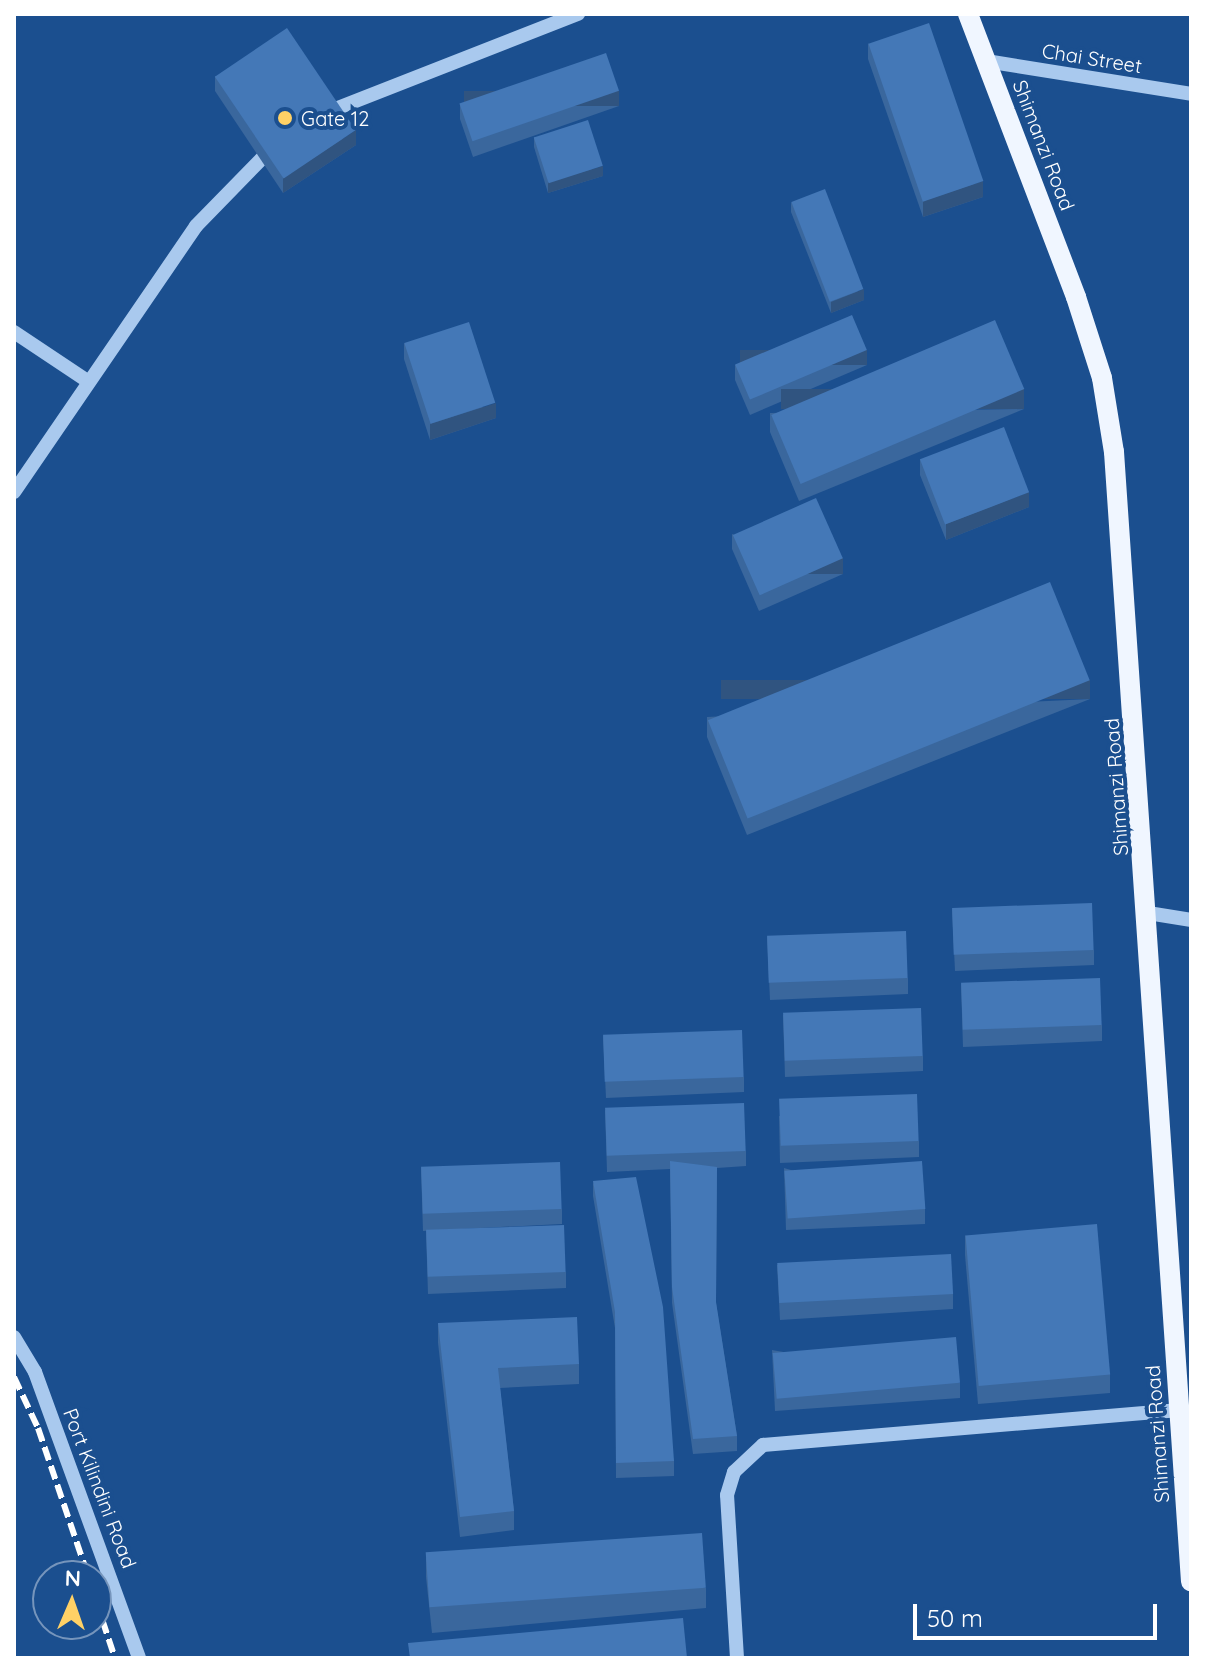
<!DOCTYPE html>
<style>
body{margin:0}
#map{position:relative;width:1205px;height:1672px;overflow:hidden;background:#1b4f8f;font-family:Quicksand,sans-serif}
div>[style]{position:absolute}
.minor>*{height:14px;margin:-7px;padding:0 7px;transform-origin:7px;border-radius:7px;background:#a9c9ee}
.major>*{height:20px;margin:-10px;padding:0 10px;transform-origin:10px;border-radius:10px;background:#f0f6ff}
.rail>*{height:6px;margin-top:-3px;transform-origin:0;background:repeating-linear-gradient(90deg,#fff 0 14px,transparent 0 20px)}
.wall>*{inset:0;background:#3a679d}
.shaded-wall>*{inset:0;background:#305480;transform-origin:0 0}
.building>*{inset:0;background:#4478b7;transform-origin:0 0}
.dots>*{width:22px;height:22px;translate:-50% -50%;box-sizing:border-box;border:4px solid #1b4f8f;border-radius:50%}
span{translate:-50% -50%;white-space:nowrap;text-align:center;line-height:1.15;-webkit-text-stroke:8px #1b4f8f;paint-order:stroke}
.street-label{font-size:20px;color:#fff}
.poi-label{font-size:20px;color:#fff}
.left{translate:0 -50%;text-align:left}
.frame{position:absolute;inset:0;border:16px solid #fff;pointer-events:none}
.north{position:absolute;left:32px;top:1560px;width:80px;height:80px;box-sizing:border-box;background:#1b4f8f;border:2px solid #7695bc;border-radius:50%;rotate:2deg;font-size:22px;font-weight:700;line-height:32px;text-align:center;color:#fff}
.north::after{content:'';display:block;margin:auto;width:28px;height:36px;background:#ffd166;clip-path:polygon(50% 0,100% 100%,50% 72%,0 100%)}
.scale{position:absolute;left:913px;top:1604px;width:244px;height:36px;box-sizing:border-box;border:4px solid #fff;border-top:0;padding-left:10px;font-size:24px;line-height:28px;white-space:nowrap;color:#fff;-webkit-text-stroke:6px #1b4f8f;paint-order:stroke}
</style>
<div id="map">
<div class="minor">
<i style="left:986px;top:61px;width:208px;rotate:9.1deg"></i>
<i style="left:325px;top:113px;width:272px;rotate:-21.4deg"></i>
<i style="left:14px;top:332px;width:87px;rotate:33.7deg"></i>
<i style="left:14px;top:492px;width:322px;rotate:-55.6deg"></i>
<i style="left:196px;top:226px;width:109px;rotate:-45.7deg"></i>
<i style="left:1148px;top:913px;width:44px;rotate:9.2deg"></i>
<i style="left:14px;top:1337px;width:41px;rotate:59deg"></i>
<i style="left:35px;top:1372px;width:304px;rotate:70deg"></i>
<i style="left:737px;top:1658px;width:163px;rotate:-93.5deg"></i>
<i style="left:727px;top:1495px;width:24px;rotate:-73deg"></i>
<i style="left:734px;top:1472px;width:40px;rotate:-43deg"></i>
<i style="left:763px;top:1445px;width:418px;rotate:-4.8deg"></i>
</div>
<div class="major">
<i style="left:968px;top:14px;width:303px;rotate:69.1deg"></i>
<i style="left:1076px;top:297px;width:85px;rotate:72.2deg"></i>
<i style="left:1102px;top:378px;width:75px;rotate:80.8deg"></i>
<i style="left:1114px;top:452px;width:1132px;rotate:86.1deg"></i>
</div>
<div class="rail">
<i style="left:14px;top:1377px;width:56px;rotate:64.8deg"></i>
<i style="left:38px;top:1428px;width:156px;rotate:71.3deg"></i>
<i style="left:96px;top:1601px;width:60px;rotate:71.6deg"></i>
</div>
<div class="wall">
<i style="clip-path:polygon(868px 43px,983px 197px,923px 217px,868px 59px)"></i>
<i style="clip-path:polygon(215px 76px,356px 145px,283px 193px,215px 91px)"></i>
<i style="clip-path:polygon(460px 104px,619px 106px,473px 157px,460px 119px)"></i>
<i style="clip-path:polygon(534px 137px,603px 176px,548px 193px,534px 147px)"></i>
<i style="clip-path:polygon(791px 202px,864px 300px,831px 313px,791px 212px)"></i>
<i style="clip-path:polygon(404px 343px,496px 418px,430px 440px,404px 359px)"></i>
<i style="clip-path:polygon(735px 365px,867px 365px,750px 415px,735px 380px)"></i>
<i style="clip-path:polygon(1024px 409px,799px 501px,770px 432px,770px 413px)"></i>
<i style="clip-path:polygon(920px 459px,1029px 507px,946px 540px,920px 475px)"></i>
<i style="clip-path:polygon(732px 534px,843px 574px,759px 611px,732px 549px)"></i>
<i style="clip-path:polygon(1090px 699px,747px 835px,707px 737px,707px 717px)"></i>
<i style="clip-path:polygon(952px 909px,1094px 950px,1094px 965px,955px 971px)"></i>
<i style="clip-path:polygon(767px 937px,908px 978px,908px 994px,770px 1000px)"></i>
<i style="clip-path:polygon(961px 984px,1102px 1025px,1102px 1041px,963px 1047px)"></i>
<i style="clip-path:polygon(783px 1015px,923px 1056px,923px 1071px,785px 1077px)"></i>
<i style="clip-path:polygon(603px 1036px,744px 1077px,744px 1092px,606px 1098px)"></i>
<i style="clip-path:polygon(605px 1110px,746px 1151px,746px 1166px,717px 1168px,716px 1303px,737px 1436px,737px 1451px,693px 1454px,672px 1303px,670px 1169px,607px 1172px)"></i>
<i style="clip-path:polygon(779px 1116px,919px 1141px,919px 1157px,780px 1163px)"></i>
<i style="clip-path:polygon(421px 1168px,562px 1209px,562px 1224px,423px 1231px)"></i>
<i style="clip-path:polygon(784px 1168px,925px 1209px,925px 1224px,786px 1230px)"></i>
<i style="clip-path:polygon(593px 1181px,674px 1461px,674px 1476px,616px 1478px,615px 1328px,593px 1196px)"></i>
<i style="clip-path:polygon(426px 1231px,566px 1272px,566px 1288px,428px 1294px)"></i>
<i style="clip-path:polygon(965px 1235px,1110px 1374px,1110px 1393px,978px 1404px,965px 1255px)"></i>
<i style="clip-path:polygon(777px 1265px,953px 1294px,953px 1309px,780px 1320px)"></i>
<i style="clip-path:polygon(438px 1323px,579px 1364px,579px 1384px,500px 1388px,514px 1511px,514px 1530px,460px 1537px,438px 1343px)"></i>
<i style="clip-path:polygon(772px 1350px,960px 1383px,960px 1398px,775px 1411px)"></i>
<i style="clip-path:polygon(426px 1558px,706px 1588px,706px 1608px,432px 1633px,426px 1577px)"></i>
</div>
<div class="shaded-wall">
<i style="left:619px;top:91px;width:15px;height:155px;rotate:90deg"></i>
<i style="clip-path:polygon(356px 130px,356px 145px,283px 193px,283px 178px)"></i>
<i style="clip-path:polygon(603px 166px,603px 176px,548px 193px,548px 182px)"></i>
<i style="clip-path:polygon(983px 181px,983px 197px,923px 217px,923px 201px)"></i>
<i style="clip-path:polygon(864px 289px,864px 300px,831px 313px,831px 302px)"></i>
<i style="left:867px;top:350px;width:15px;height:127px;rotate:90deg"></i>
<i style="left:1024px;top:389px;width:20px;height:243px;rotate:90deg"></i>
<i style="clip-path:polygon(496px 403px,496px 418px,430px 440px,430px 424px)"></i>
<i style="clip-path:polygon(1029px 492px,1029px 507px,946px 540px,946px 524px)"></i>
<i style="left:843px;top:558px;width:16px;height:92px;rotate:90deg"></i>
<i style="left:1090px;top:680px;width:19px;height:369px;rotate:90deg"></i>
</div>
<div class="building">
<i style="left:929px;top:23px;width:167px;height:64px;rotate:71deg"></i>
<i style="left:287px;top:28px;width:123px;height:87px;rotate:56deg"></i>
<i style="left:606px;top:53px;width:40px;height:155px;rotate:71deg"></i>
<i style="left:588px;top:120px;width:48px;height:57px;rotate:72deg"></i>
<i style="left:825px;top:189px;width:107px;height:36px;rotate:69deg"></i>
<i style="left:852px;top:315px;width:38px;height:127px;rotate:67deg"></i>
<i style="left:995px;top:320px;width:75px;height:243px;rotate:67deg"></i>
<i style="left:469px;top:322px;width:85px;height:68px;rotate:72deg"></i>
<i style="left:1004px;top:427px;width:70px;height:90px;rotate:69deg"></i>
<i style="left:816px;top:498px;width:66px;height:91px;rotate:66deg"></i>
<i style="left:1050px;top:582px;width:106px;height:369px;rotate:68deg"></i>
<i style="left:1092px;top:903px;width:47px;height:140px;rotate:88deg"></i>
<i style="left:906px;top:931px;width:47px;height:139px;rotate:88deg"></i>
<i style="left:1100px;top:978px;width:47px;height:139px;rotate:88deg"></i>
<i style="left:921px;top:1008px;width:48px;height:138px;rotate:88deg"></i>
<i style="left:742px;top:1030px;width:47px;height:139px;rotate:88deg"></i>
<i style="left:917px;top:1094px;width:47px;height:138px;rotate:88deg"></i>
<i style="left:744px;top:1103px;width:48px;height:139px;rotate:88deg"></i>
<i style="clip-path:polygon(670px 1161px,717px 1167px,716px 1302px,737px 1436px,693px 1439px,672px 1287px)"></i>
<i style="left:922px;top:1161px;width:48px;height:138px;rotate:86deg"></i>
<i style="left:560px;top:1162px;width:47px;height:139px;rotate:88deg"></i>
<i style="clip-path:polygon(636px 1177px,663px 1307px,674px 1461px,616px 1463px,615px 1312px,593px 1181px)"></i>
<i style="left:1097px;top:1224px;width:151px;height:132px;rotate:85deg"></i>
<i style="left:564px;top:1225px;width:47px;height:138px;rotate:88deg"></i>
<i style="left:951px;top:1254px;width:40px;height:174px;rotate:87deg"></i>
<i style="clip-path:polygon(577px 1317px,579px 1364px,498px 1368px,514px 1511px,460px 1517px,438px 1323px)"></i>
<i style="left:956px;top:1337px;width:46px;height:184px;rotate:85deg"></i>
<i style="left:702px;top:1533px;width:55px;height:277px;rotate:86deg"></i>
<i style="clip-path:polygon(683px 1618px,687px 1658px,410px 1658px,408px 1643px)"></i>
</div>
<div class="dots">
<i style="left:285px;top:118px;background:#ffd166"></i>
</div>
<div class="street-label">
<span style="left:1092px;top:58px;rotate:9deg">Chai Street</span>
<span style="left:1044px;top:145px;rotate:69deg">Shimanzi Road</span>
<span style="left:1116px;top:787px;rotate:-94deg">Shimanzi Road</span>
<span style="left:1157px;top:1434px;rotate:-94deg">Shimanzi Road</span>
<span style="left:100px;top:1488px;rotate:69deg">Port Kilindini Road</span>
</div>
<div class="poi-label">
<span class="left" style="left:301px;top:118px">Gate 12</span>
</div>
<div class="frame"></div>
<div class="north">N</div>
<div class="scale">50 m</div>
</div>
